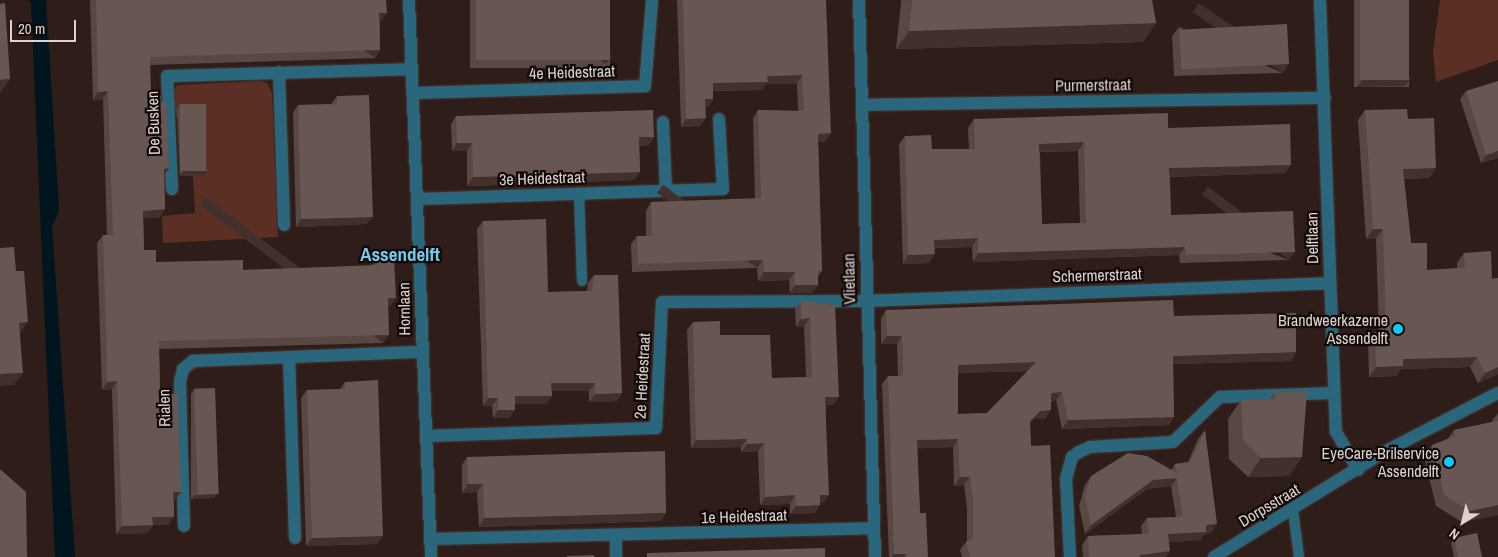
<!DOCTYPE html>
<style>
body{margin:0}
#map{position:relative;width:1498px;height:557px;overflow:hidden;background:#2e1d19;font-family:"Archivo Narrow",sans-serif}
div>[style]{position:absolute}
.green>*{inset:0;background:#5b2f24}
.water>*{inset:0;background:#00151d}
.roads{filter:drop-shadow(0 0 1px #4a3a36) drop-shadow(0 0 1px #4a3a36)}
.service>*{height:10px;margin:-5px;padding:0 5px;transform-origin:5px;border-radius:5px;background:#2a677c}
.pedestrian>*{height:12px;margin:-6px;padding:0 6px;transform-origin:6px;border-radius:6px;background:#2a677c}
.minor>*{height:12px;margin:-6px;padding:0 6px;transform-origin:6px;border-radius:6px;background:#2a677c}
.tertiary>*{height:12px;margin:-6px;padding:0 6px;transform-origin:6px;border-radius:6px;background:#2a677c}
.wall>*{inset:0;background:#594743;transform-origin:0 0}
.shaded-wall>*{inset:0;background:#42302c;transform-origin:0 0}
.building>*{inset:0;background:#675652;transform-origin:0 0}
.dots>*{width:14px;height:14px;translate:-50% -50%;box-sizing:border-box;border:2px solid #110908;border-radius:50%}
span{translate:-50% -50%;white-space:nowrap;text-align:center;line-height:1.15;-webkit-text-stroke:4.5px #110908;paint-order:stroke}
.street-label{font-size:16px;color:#ded3d0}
.poi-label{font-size:16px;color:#ded3d0}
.right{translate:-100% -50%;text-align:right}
.quarter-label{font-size:19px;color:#70cdee;font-weight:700}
.north{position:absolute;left:1438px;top:497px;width:50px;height:50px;-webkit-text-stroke:4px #110908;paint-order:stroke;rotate:216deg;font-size:14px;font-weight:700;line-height:20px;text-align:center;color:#ded3d0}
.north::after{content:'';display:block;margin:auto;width:18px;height:22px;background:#ded3d0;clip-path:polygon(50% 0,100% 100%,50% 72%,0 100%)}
.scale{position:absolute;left:10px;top:20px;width:66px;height:22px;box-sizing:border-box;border:2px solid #ded3d0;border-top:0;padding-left:6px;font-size:15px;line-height:18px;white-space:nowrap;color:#ded3d0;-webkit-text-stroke:4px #110908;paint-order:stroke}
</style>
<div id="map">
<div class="green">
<i style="clip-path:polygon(1440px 0,1498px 0,1498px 60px,1436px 82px,1433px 52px)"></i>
<i style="clip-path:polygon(261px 81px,268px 84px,272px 93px,278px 237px,163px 243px,162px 216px,195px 213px,193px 176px,204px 174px,173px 109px,174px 89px,178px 85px)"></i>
</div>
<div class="water">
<i style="clip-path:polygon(27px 0,46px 0,59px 211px,52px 227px,75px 557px,55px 557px,31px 3px)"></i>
</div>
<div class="roads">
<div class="service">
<i style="left:579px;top:194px;width:87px;rotate:88deg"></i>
<i style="left:1293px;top:510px;width:47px;rotate:82.7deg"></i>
</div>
<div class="pedestrian">
<i style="left:412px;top:93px;width:233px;rotate:-1.7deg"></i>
<i style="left:645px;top:86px;width:86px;rotate:-85.3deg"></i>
<i style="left:427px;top:436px;width:229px;rotate:-2deg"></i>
<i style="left:656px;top:428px;width:126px;rotate:-87.3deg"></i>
<i style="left:662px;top:302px;width:203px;rotate:-0.3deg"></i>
</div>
<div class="minor">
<i style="left:409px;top:0;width:557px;rotate:87.74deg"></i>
<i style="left:859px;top:0;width:557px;rotate:88.35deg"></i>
<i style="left:1320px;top:0;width:432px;rotate:87.9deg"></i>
<i style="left:1336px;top:432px;width:44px;rotate:59.9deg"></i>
<i style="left:279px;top:72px;width:153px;rotate:88.1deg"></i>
<i style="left:862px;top:105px;width:463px;rotate:-0.9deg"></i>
<i style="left:663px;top:122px;width:69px;rotate:87.5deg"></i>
<i style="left:172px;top:189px;width:113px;rotate:-92.5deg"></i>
<i style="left:167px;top:76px;width:245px;rotate:-1.6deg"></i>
<i style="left:418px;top:199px;width:305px;rotate:-1.9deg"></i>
<i style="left:723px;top:189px;width:70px;rotate:-93.3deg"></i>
<i style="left:865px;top:301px;width:464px;rotate:-2.2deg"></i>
<i style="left:289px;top:357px;width:181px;rotate:88.1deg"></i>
<i style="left:184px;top:526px;width:144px;rotate:-91.6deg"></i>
<i style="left:180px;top:382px;width:13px;rotate:-77deg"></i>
<i style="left:183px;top:369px;width:13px;rotate:-39deg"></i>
<i style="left:193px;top:361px;width:229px;rotate:-2.3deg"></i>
<i style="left:616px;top:535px;width:22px;rotate:90deg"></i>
<i style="left:431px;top:539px;width:443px;rotate:-1.4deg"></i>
<i style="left:1070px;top:557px;width:78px;rotate:-92.9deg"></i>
<i style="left:1066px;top:479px;width:23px;rotate:-75deg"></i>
<i style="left:1072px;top:457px;width:9px;rotate:-36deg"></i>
<i style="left:1079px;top:452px;width:12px;rotate:-24deg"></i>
<i style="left:1090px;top:447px;width:83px;rotate:-3.4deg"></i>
<i style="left:1173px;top:442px;width:65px;rotate:-43.8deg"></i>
<i style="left:1220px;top:397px;width:113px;rotate:-2deg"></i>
</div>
<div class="tertiary">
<i style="left:1214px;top:557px;width:200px;rotate:-31.7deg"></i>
<i style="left:1384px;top:452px;width:128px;rotate:-27.4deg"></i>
</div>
</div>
<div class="wall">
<i style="clip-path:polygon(90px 0,386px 0,381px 21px,380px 21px,380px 50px,375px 58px,150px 65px,151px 97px,161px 102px,169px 168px,164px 176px,165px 209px,159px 218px,143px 218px,144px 250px,156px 262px,243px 270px,371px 266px,377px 257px,396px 298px,390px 306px,388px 306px,383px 343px,159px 349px,160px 394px,175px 500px,174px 500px,174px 517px,168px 525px,153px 525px,147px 533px,116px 534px,112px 389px,102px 390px,97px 243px,103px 235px,107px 235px,103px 99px,93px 100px)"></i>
<i style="left:470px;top:0;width:140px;height:68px"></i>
<i style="clip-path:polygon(677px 0,826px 0,825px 142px,818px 142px,822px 271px,818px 276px,818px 285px,812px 293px,790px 293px,789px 280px,758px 281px,757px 268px,632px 272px,631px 244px,637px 236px,646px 236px,646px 211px,651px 202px,755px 199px,753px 118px,758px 110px,798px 111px,797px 84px,766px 84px,762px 90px,713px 91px,713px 99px,708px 107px,706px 107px,700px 126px,681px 127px)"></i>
<i style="clip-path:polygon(901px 0,1152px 0,1156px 23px,1143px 42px,896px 49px,901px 3px)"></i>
<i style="left:1354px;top:0;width:55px;height:87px"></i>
<i style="clip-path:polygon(1179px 27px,1283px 73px,1174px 76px,1172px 36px)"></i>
<i style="clip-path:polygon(1466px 91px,1498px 158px,1481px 163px,1460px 99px)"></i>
<i style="clip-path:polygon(337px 96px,367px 224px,296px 227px,293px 113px,298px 105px,331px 104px)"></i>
<i style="clip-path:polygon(180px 104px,208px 171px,205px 175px,180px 176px,177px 109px)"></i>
<i style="clip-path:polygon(1365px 110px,1408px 119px,1436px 168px,1429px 178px,1404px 179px,1411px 243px,1427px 270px,1457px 268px,1457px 263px,1464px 253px,1492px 279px,1498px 278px,1498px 374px,1478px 383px,1470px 367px,1401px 369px,1396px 376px,1369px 377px,1368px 343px,1375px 332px,1379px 332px,1376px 239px,1366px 239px,1358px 120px)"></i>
<i style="clip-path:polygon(456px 116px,654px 137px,649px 145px,639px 146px,640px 172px,634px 180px,467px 186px,467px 151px,452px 151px,451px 124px)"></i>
<i style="clip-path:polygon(evenodd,974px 119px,1168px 128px,1285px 173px,1170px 177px,1171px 215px,1289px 260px,1180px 263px,1179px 255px,973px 262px,972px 247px,935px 248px,929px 263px,903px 264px,899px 144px,905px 136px,932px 149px,969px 149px,968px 128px,974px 119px,1078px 151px,1080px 223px,1042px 224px,1040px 152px,1078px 151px)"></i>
<i style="clip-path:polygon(483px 221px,548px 292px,587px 291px,588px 283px,594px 275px,622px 393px,617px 401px,589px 402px,589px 391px,552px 391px,552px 396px,546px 404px,515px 404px,509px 418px,493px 418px,492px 406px,483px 406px,477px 229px)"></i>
<i style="clip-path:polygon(801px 301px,835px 305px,833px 405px,826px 405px,823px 503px,820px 503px,815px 513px,790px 514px,790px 504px,760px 505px,758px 451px,741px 452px,741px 447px,691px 448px,687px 330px,693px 322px,720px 335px,772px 378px,806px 377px,804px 326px,796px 327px,795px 309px)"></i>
<i style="clip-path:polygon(evenodd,886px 310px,1174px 316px,1296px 352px,1291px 361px,1173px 364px,1174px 417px,1169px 425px,1062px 429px,1056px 400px,1051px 401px,1045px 419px,1034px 419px,1030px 423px,1031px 446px,1055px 557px,962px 557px,960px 550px,966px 542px,967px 541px,967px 508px,964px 485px,954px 486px,953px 447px,917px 448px,920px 513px,928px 557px,889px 557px,882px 384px,888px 376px,898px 376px,897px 344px,881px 344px,881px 318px,886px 310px,1028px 371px,987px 413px,958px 414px,958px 373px,1028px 371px)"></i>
<i style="clip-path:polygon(345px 382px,377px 544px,306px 546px,301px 398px,307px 390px,340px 389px)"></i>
<i style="clip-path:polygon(194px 389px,214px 498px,191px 499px,191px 394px)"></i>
<i style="clip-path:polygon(1275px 392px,1302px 457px,1289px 476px,1248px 477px,1229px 459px,1228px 419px,1241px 400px,1270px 399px)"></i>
<i style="clip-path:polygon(1498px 413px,1498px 515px,1462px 522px,1436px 506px,1424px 457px,1432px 445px,1447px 440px,1454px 430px,1492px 422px,1492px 421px)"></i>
<i style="clip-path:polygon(1205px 430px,1211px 533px,1205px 534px,1200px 540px,1169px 542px,1166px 557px,1083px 557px,1082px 545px,1088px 536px,1142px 534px,1141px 526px,1147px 518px,1176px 517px,1171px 486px,1147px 489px,1085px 534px,1079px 506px,1085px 485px,1091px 476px,1171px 470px,1175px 464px,1188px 462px,1198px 439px)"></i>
<i style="clip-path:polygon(467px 457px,661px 521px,479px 527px,477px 492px,462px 493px,462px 465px)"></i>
<i style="clip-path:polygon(1454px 538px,1482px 557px,1454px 557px,1451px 543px)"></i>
</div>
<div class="shaded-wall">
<i style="clip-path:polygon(379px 13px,387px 13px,381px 21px,374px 21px)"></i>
<i style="clip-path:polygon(1156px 23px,1143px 42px,896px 49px,909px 31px)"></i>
<i style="left:380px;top:50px;width:9px;height:230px;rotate:122deg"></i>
<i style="left:612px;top:56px;width:10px;height:134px;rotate:127deg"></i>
<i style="left:1289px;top:64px;width:11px;height:109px;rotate:124deg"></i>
<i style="clip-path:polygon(802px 75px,797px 84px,766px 84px,762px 90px,707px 91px,713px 83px,767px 76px)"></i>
<i style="clip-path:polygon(1411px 78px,1405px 86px,1357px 87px,1362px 80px)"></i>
<i style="clip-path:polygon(10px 79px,1px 92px,0 92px,0 80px)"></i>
<i style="clip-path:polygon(108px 91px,103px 99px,93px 100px,98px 92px)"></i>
<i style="clip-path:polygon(705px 99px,713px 99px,708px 107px,700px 107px)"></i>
<i style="clip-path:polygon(706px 118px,700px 126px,681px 127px,686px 119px)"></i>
<i style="clip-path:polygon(831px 133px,825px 142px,812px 142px,818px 134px)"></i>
<i style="clip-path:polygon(639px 137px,654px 137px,649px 145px,633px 146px)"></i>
<i style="clip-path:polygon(1084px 142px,1078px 151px,1033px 152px,1039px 144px)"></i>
<i style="clip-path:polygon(457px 143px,472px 143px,467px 151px,452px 151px)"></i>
<i style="clip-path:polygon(1498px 151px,1498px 158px,1481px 163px,1486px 155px)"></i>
<i style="clip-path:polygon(1291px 165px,1285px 173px,1163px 177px,1169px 168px)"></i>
<i style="clip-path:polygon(169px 168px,163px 177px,164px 169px)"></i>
<i style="clip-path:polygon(1436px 168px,1429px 178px,1396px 179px,1403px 169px)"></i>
<i style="clip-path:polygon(183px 171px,208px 171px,205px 175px,180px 176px)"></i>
<i style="clip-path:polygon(640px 172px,634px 180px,467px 186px,473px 177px)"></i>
<i style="clip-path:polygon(165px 209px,159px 218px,138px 219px,143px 211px)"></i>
<i style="clip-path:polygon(373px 217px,367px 224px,296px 227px,301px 219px)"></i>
<i style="clip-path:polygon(1373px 229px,1383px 229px,1376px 239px,1366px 239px)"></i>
<i style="clip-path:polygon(978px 238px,972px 247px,928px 248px,934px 240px)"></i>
<i style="clip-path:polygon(1185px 247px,1179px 255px,973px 262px,978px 253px)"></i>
<i style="left:1295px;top:252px;width:10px;height:109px;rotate:127deg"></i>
<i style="clip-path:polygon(935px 254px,929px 263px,903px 264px,908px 255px)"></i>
<i style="left:763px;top:260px;width:10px;height:125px;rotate:127deg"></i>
<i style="clip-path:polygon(764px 272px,795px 272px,789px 280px,758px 281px)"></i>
<i style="clip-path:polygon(795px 285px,818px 285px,812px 293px,790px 293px)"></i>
<i style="clip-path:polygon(388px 298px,396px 298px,390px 306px,382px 306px)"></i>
<i style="clip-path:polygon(810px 318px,804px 326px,796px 327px,801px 319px)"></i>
<i style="clip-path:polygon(28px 322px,19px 334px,19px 323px)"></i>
<i style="left:389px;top:335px;width:10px;height:230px;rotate:127deg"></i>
<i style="clip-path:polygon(887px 336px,902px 336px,897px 344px,881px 344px)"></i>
<i style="clip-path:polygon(1296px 352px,1291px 361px,1167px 364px,1173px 356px)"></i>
<i style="clip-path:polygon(1477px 357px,1470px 367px,1401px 369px,1396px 376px,1369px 377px,1376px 367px,1403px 359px)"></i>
<i style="clip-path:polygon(1036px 362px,1030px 371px,952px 373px,958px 365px)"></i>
<i style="clip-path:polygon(1498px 367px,1498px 374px,1478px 383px,1485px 373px)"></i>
<i style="clip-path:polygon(23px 373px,14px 385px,0 386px,0 374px)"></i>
<i style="clip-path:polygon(117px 381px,112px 389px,102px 390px,107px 382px)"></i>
<i style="clip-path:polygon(551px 383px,595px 383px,589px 391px,546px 391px)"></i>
<i style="clip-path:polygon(1062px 392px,1056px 400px,1045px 401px,1051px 393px)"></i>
<i style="clip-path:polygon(622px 393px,617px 401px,589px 402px,595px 394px)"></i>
<i style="clip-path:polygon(515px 396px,552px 396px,546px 404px,509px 404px)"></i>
<i style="clip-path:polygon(825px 397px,839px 397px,833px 405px,820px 405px)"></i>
<i style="clip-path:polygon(488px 398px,498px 398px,492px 406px,483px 406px)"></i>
<i style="clip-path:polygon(498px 410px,515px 410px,509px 418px,493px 418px)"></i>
<i style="clip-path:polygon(1051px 410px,1045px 419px,1034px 419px,1024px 429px,1030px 421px,1040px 411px)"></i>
<i style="clip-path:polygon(1174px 417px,1169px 425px,1062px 429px,1068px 420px)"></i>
<i style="clip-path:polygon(747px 439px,741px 447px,691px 448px,696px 440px)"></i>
<i style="clip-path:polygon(958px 439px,953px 447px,911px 449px,917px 440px)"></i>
<i style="clip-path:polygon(764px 443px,758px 451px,741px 452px,747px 444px)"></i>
<i style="clip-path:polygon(1302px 457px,1289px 476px,1248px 477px,1261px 458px)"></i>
<i style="clip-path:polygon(960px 477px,970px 477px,964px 485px,954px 486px)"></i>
<i style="clip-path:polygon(1177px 478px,1171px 486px,1147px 489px,1085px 534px,1091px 525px,1153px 480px)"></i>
<i style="clip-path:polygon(468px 484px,483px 484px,477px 492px,462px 493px)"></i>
<i style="clip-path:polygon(173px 492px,181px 492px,175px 500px,168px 500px)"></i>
<i style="clip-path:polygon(218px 494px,214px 498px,191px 499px,195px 495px)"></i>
<i style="clip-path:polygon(795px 495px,790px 504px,760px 505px,765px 497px)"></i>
<i style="clip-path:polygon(820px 495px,829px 495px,823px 503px,814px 503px)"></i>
<i style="clip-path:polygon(820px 505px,815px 513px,790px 514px,796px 506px)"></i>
<i style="clip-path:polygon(1498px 505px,1498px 515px,1462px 522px,1470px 511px)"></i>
<i style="clip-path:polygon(666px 513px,661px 521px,479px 527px,484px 518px)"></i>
<i style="clip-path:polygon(152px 517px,174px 517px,168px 525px,147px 525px)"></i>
<i style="clip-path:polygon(1217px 524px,1211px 533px,1205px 534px,1200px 540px,1162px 543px,1168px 534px,1206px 525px)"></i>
<i style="clip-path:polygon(153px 525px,147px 533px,116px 534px,122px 526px)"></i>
<i style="clip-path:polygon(383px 536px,377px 544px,306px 546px,312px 538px)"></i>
<i style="clip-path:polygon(1170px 551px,1166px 557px,1138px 557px,1140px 555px)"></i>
<i style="clip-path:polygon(894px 554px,906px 554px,904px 557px,892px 557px)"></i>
</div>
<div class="building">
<i style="clip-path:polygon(96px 0,386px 0,387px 13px,379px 13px,380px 50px,150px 57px,151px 97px,161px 96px,161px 102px,166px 101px,169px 168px,164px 169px,165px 209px,143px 211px,144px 250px,156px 250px,156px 262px,243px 260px,243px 270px,377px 265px,377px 257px,394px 257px,396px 298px,388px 298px,389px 335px,159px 341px,160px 394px,178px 394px,181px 492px,173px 492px,174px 517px,152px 517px,153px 525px,122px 526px,117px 381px,107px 382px,107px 364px,103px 235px,113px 235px,108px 91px,98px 92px)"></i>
<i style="left:476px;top:0;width:134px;height:60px"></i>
<i style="clip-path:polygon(683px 0,826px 0,831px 133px,818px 134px,822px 271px,818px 271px,818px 285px,795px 285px,795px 272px,764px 272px,763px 260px,638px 264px,637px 236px,652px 236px,651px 202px,761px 198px,758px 110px,804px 111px,802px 75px,767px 76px,768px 82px,713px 83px,713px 99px,705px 99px,706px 118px,686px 119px)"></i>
<i style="clip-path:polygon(912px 0,1152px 0,1156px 23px,909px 31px)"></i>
<i style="left:1360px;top:0;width:49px;height:80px"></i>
<i style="clip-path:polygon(5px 3px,10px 79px,0 80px,0 4px)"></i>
<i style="left:1287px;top:24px;width:40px;height:108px;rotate:87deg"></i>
<i style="clip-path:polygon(1498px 81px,1498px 151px,1486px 155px,1466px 91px)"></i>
<i style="clip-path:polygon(369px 95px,373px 217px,301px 219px,298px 105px,337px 104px,337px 96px)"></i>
<i style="left:180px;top:104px;width:26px;height:67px"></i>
<i style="clip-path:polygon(1407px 109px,1408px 119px,1434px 118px,1436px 168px,1403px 169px,1411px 243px,1427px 243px,1427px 270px,1465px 268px,1464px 253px,1491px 251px,1492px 279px,1498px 278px,1498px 367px,1485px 373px,1477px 357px,1403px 359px,1403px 366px,1376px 367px,1375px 332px,1386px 332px,1383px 229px,1373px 229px,1365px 110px)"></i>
<i style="clip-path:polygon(653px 110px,654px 137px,639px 137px,640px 172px,473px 177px,472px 143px,457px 143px,456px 116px)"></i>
<i style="clip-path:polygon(evenodd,1168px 113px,1168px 128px,1290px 124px,1291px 165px,1169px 168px,1171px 215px,1293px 211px,1295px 252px,1186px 255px,1185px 247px,978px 253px,978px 238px,934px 240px,935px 254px,908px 255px,905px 136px,931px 135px,932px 149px,975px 149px,974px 119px,1168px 113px,1084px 142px,1086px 223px,1042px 224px,1039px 144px,1084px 142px)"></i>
<i style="clip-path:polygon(546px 219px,548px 292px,592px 291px,594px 275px,618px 275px,622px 393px,595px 394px,595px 383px,551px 383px,552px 396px,515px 396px,515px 410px,498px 410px,498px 398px,488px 398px,483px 221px)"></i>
<i style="clip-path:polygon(14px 247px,16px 271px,24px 271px,28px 322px,19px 323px,23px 373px,0 374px,0 248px)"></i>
<i style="clip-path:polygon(evenodd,1173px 300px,1174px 316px,1296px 313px,1296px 352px,1173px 356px,1174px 417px,1068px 420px,1062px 392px,1051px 393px,1051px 410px,1040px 411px,1030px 421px,1031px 446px,1050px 445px,1055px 557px,970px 557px,966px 542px,973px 539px,973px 500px,970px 477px,960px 477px,958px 439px,917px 440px,920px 513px,926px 513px,928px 557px,907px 557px,906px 554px,894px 554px,888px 376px,903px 376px,903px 356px,902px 336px,887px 336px,886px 310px,1173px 300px,1036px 362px,987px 413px,958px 414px,958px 365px,1036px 362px)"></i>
<i style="clip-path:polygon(801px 301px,835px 305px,839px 397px,825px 397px,829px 495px,820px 495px,820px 505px,796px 506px,795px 495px,765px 497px,764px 443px,747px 444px,747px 439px,696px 440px,693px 322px,720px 321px,720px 335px,770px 335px,772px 378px,812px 377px,810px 318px,801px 319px)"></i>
<i style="clip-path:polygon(378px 380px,383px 536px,312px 538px,307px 390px,345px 389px,345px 382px)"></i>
<i style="left:215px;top:388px;width:106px;height:21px;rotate:88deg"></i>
<i style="clip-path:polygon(1307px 391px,1302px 457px,1261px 458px,1243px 440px,1241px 400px,1275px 399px,1275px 392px)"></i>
<i style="clip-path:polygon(1498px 421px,1498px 505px,1470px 511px,1444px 495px,1432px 445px,1455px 436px,1454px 430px)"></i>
<i style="clip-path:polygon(1205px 430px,1217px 524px,1206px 525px,1206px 532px,1168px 534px,1170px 551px,1140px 555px,1140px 557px,1089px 557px,1088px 536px,1149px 534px,1147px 518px,1183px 517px,1177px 478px,1153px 480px,1091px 525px,1085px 497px,1091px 476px,1128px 453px,1147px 456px,1177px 473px,1175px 464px,1190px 462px)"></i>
<i style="clip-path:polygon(665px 451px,666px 513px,484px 518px,483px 484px,468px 484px,467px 457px)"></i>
<i style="clip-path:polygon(0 469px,26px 492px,27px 557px,0 557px)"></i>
<i style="clip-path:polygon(1477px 533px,1482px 557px,1458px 557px,1454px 538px)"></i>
<i style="clip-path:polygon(825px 548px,825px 557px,647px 557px,647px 553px)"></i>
<i style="clip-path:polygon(594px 555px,594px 557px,567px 557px,567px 556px)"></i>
</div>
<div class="dots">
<i style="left:1398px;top:329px;background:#0fcafa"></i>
<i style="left:1449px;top:462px;background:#0fcafa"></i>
</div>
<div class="street-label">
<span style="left:572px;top:72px;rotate:-2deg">4e Heidestraat</span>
<span style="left:1093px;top:85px;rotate:-1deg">Purmerstraat</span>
<span style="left:153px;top:123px;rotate:-92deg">De Busken</span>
<span style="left:542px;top:178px;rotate:-2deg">3e Heidestraat</span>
<span style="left:1312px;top:238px;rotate:-91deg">Delftlaan</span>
<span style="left:1097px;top:275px;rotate:-2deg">Schermerstraat</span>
<span style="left:849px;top:279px;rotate:-91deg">Vlietlaan</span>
<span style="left:404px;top:309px;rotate:-91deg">Hornlaan</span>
<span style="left:642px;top:376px;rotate:-87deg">2e Heidestraat</span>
<span style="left:164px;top:408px;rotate:-91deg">Rialen</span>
<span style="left:1269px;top:505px;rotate:-31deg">Dorpsstraat</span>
<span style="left:744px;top:516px;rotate:-2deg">1e Heidestraat</span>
</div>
<div class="poi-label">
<span class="right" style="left:1388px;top:329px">Brandweerkazerne<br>Assendelft</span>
<span class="right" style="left:1439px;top:462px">EyeCare-Brilservice<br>Assendelft</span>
</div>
<div class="quarter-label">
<span style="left:400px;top:255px">Assendelft</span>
</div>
<div class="north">N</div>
<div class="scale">20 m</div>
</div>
